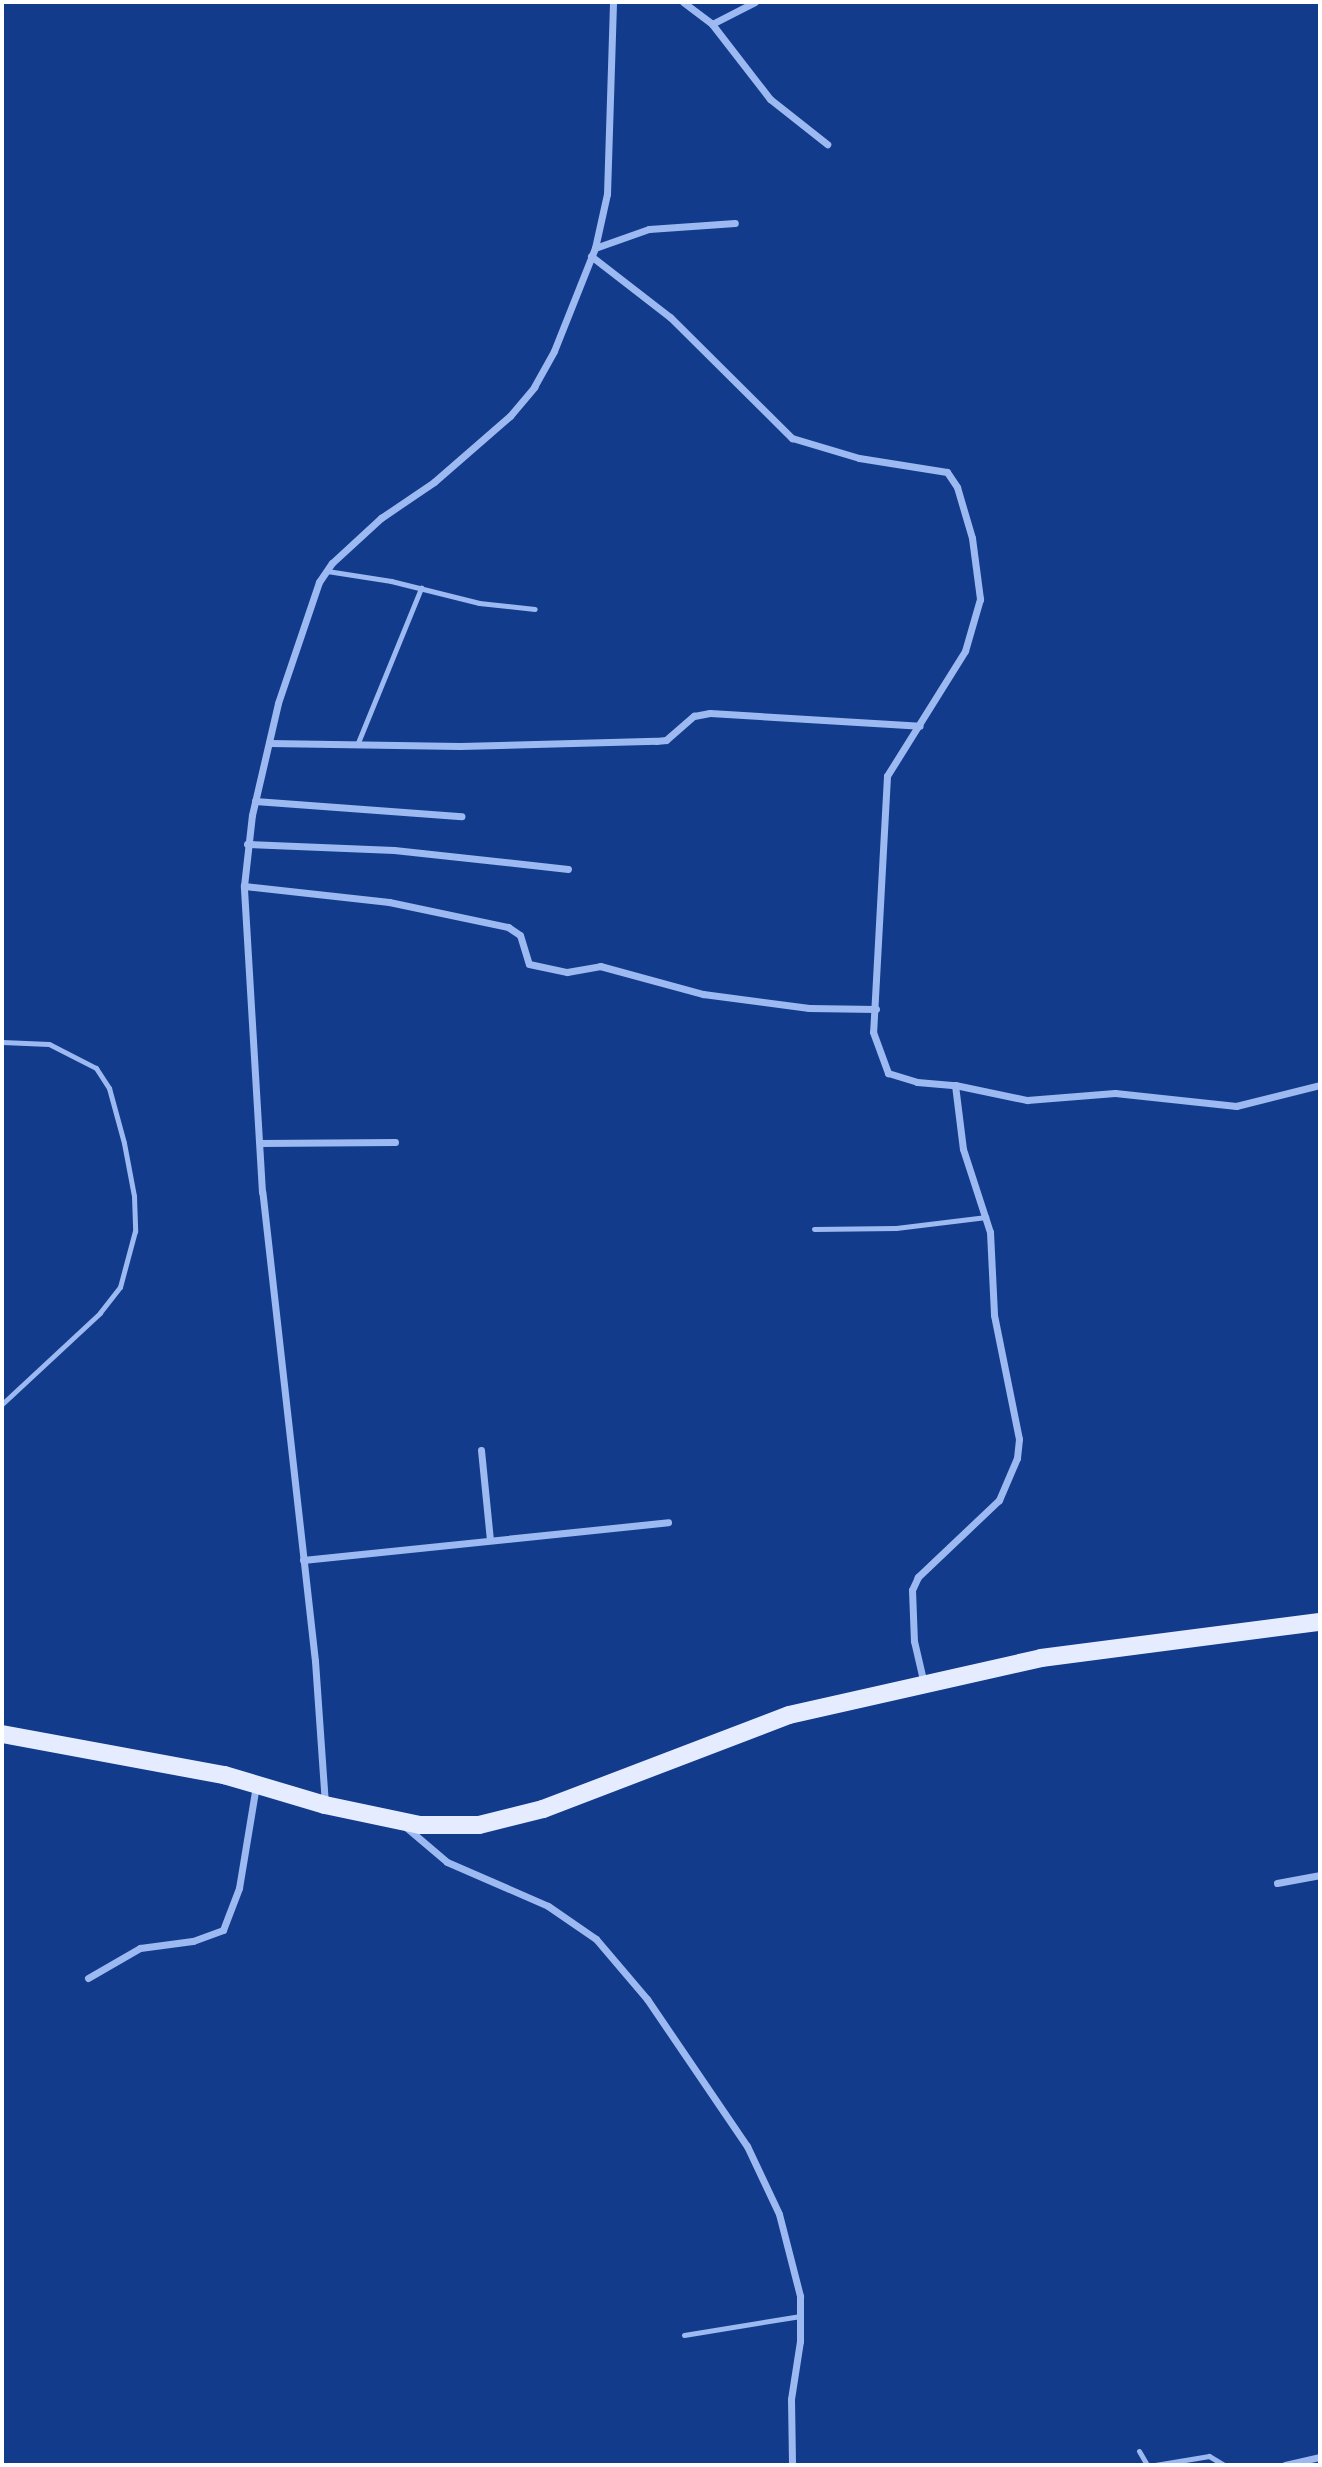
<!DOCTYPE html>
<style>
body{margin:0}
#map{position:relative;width:1322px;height:2467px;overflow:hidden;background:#133b8c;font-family:"DejaVu Sans",sans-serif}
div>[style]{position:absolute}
.lane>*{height:5px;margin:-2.5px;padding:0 2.5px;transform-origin:2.5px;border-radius:2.5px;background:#9cb9f1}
.street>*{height:7px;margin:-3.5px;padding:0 3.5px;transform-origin:3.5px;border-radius:3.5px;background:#9cb9f1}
.primary>*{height:18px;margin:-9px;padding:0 9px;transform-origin:9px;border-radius:9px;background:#e5ecff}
span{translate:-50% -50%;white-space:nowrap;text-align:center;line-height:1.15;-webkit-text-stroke:5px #133b8c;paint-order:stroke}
.frame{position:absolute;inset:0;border:4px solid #fff;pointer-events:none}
</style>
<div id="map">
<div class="lane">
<i style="left:327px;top:571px;width:65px;rotate:8.9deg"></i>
<i style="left:391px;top:581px;width:91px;rotate:14deg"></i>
<i style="left:479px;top:603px;width:56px;rotate:6.1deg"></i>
<i style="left:357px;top:745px;width:170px;rotate:-67.8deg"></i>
<i style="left:2px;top:1042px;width:47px;rotate:2.4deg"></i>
<i style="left:49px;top:1044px;width:53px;rotate:27.1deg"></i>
<i style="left:96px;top:1068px;width:24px;rotate:57deg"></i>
<i style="left:109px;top:1088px;width:57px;rotate:74.7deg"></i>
<i style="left:124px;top:1143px;width:54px;rotate:79.3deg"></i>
<i style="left:134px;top:1196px;width:35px;rotate:88deg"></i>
<i style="left:135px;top:1231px;width:58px;rotate:105deg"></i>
<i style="left:120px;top:1287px;width:33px;rotate:128deg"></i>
<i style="left:100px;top:1313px;width:134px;rotate:137.1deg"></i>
<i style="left:814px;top:1229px;width:82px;rotate:-0.7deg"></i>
<i style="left:896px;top:1228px;width:91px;rotate:-7deg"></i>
<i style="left:684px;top:2335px;width:118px;rotate:-9.3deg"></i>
<i style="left:1139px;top:2451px;width:16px;rotate:60deg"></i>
<i style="left:1155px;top:2465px;width:55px;rotate:-9.5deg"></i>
<i style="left:1209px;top:2456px;width:17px;rotate:31deg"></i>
</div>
<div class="street">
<i style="left:683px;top:2px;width:36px;rotate:37deg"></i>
<i style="left:712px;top:24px;width:95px;rotate:52.3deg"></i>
<i style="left:770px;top:99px;width:73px;rotate:38.3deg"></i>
<i style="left:712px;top:24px;width:48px;rotate:-27.1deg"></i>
<i style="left:595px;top:248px;width:57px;rotate:-19.4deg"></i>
<i style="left:649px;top:229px;width:86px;rotate:-4deg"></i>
<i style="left:591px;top:256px;width:100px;rotate:37.7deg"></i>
<i style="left:670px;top:317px;width:172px;rotate:44.8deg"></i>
<i style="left:792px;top:438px;width:70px;rotate:16.6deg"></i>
<i style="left:859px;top:458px;width:89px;rotate:9deg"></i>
<i style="left:947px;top:472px;width:18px;rotate:56deg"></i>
<i style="left:957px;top:487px;width:53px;rotate:73.6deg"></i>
<i style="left:972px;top:538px;width:62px;rotate:82.5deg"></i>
<i style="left:980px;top:599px;width:54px;rotate:106.1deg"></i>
<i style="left:965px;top:651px;width:147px;rotate:122deg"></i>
<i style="left:887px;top:776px;width:256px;rotate:93.1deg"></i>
<i style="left:873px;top:1032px;width:44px;rotate:69.9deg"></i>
<i style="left:888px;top:1073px;width:30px;rotate:17deg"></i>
<i style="left:917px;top:1082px;width:38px;rotate:5deg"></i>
<i style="left:955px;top:1085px;width:64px;rotate:82.9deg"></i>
<i style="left:963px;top:1149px;width:87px;rotate:72deg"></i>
<i style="left:990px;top:1232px;width:83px;rotate:87.2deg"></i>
<i style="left:994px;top:1315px;width:126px;rotate:78.6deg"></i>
<i style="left:1019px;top:1439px;width:19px;rotate:96deg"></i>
<i style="left:1017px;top:1458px;width:46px;rotate:113.2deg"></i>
<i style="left:999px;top:1500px;width:112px;rotate:136.5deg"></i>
<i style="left:918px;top:1577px;width:14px;rotate:115deg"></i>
<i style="left:912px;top:1590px;width:51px;rotate:87.8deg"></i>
<i style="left:914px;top:1641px;width:44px;rotate:76.9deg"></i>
<i style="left:269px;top:743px;width:191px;rotate:0.9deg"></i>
<i style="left:460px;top:746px;width:196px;rotate:-1.5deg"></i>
<i style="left:656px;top:741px;width:10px;rotate:-6deg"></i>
<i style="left:666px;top:740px;width:37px;rotate:-41deg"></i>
<i style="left:694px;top:716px;width:16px;rotate:-11deg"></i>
<i style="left:710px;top:713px;width:210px;rotate:3.5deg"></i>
<i style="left:255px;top:801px;width:207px;rotate:4.2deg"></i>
<i style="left:247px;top:844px;width:147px;rotate:2.3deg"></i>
<i style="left:394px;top:850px;width:175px;rotate:6.2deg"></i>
<i style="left:244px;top:886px;width:146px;rotate:6.3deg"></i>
<i style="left:389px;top:902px;width:122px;rotate:11.9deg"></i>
<i style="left:508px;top:927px;width:14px;rotate:34deg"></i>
<i style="left:520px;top:935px;width:30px;rotate:73deg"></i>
<i style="left:529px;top:964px;width:39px;rotate:12deg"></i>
<i style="left:567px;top:972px;width:34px;rotate:-10deg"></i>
<i style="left:600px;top:966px;width:107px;rotate:15.2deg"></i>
<i style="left:703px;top:994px;width:107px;rotate:7.5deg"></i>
<i style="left:809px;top:1008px;width:67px;rotate:0.9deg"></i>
<i style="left:955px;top:1085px;width:74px;rotate:11.8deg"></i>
<i style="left:1027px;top:1100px;width:88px;rotate:-4.5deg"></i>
<i style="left:1115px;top:1093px;width:122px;rotate:6.1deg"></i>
<i style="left:1236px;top:1106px;width:87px;rotate:-14deg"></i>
<i style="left:260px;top:1143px;width:135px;rotate:-0.4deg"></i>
<i style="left:481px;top:1450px;width:90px;rotate:84.3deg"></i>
<i style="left:303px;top:1560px;width:367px;rotate:-5.9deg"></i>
<i style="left:325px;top:1804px;width:143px;rotate:-94deg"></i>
<i style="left:315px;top:1661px;width:472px;rotate:-96.4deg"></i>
<i style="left:262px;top:1192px;width:307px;rotate:-93.4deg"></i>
<i style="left:244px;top:886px;width:71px;rotate:-83.6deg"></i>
<i style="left:252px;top:815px;width:115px;rotate:-76.9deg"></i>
<i style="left:278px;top:703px;width:128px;rotate:-71.3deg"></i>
<i style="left:319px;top:582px;width:23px;rotate:-56deg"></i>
<i style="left:332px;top:563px;width:67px;rotate:-42.6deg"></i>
<i style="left:381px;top:518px;width:64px;rotate:-34.2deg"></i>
<i style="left:434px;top:482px;width:101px;rotate:-41deg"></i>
<i style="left:510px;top:416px;width:38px;rotate:-50deg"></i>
<i style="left:534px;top:387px;width:41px;rotate:-60.9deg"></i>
<i style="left:554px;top:351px;width:111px;rotate:-68.3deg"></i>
<i style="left:595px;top:248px;width:55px;rotate:-77.5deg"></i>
<i style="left:607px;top:194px;width:192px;rotate:-88.2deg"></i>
<i style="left:407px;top:1828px;width:52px;rotate:40.4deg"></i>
<i style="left:447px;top:1862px;width:110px;rotate:23.5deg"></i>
<i style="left:548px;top:1906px;width:58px;rotate:34.5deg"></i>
<i style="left:596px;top:1939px;width:79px;rotate:49.6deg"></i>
<i style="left:647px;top:1999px;width:178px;rotate:55.8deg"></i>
<i style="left:747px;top:2146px;width:75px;rotate:64.8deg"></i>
<i style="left:779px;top:2214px;width:85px;rotate:75.6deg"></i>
<i style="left:800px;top:2296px;width:45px;rotate:90deg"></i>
<i style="left:800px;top:2341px;width:59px;rotate:98.8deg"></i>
<i style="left:791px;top:2399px;width:66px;rotate:89.1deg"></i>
<i style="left:1277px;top:1883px;width:44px;rotate:-10.5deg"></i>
<i style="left:88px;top:1978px;width:60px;rotate:-30deg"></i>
<i style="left:140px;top:1948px;width:53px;rotate:-7.5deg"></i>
<i style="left:193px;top:1941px;width:32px;rotate:-20deg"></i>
<i style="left:223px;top:1930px;width:45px;rotate:-69.1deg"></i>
<i style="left:239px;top:1888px;width:104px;rotate:-80.6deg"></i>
<i style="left:1285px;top:2465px;width:36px;rotate:-13deg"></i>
</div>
<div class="primary">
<i style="left:2px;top:1734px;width:226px;rotate:10.5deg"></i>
<i style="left:224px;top:1775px;width:105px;rotate:16.5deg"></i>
<i style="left:325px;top:1805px;width:97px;rotate:11.9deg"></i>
<i style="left:420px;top:1825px;width:59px"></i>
<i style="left:479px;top:1825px;width:66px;rotate:-14deg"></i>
<i style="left:543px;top:1809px;width:263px;rotate:-20.9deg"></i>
<i style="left:789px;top:1715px;width:258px;rotate:-12.7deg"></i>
<i style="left:1041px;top:1658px;width:281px;rotate:-7.4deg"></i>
</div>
<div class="frame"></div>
</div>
